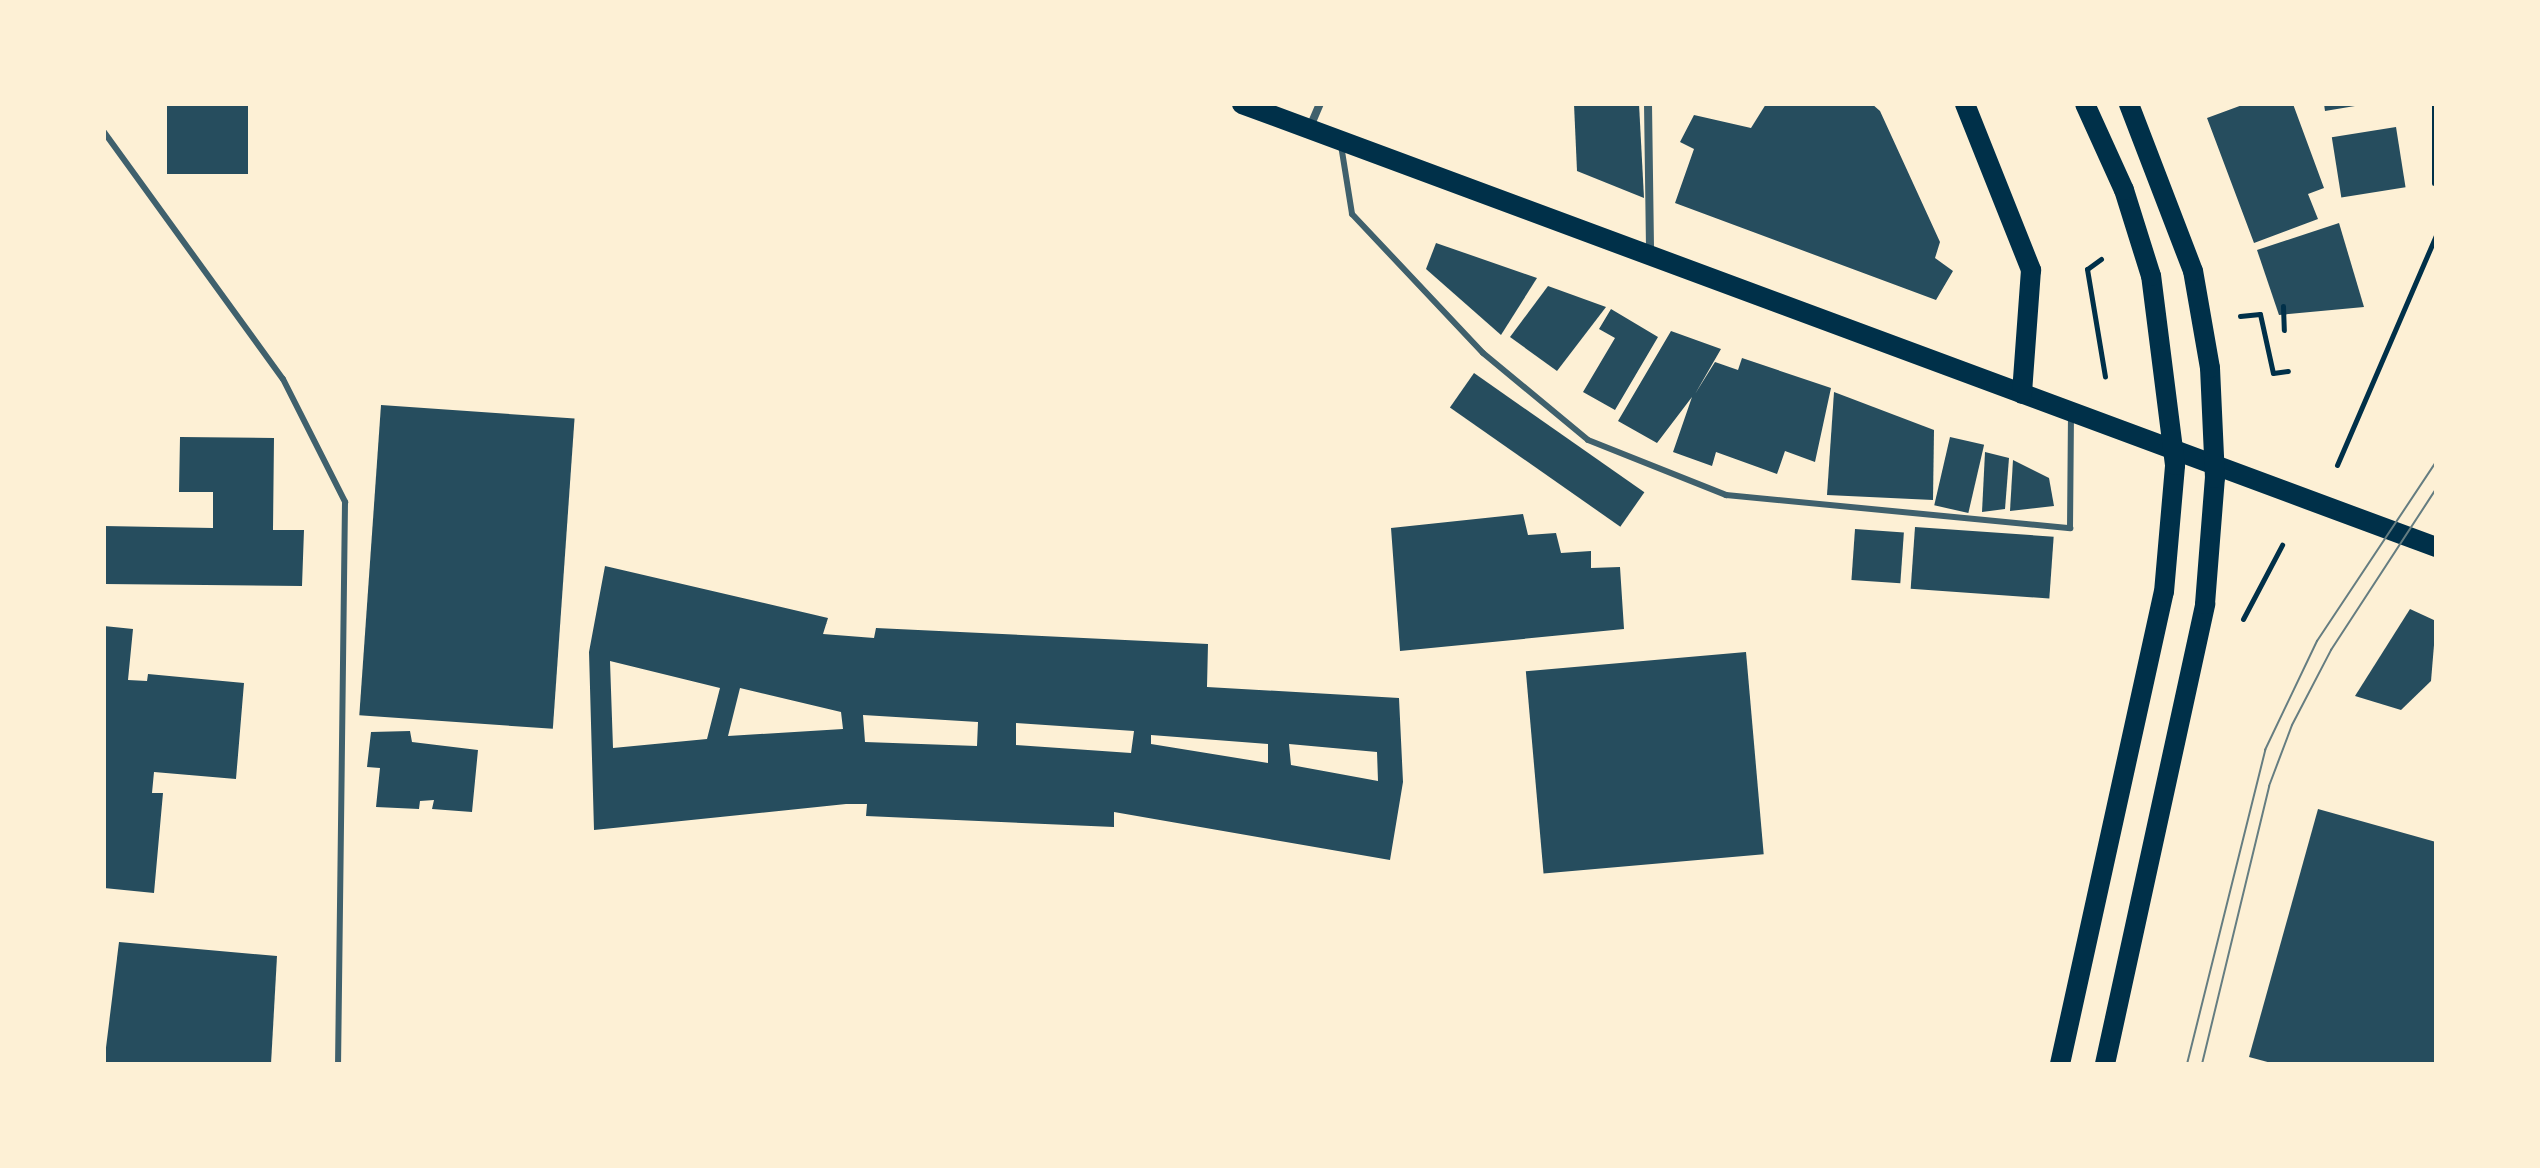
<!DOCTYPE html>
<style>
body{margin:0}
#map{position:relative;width:2540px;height:1168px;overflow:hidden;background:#fdf0d5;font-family:"Source Sans 3",sans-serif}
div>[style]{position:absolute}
.building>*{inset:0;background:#264d5e;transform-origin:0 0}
.path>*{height:5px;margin:-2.5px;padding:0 2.5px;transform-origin:2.5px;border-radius:2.5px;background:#003049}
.service>*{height:6px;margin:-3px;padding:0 3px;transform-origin:3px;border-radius:3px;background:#3f606c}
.minor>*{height:8px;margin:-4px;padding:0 4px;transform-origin:4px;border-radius:4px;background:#3f606c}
.primary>*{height:20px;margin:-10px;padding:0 10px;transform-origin:10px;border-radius:10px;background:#003049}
.tram>*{height:2px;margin:-1px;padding:0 1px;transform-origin:1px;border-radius:1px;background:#657d81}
span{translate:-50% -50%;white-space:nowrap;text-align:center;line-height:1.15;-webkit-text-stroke:6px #fdf0d5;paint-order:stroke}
.frame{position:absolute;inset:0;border:106px solid #fdf0d5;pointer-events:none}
</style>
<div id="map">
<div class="building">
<i style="left:167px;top:104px;width:81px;height:70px"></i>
<i style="clip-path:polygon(1574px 104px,1639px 104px,1644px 198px,1577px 171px)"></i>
<i style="clip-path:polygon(1766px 104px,1872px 104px,1880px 111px,1940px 242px,1935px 258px,1953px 271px,1936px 300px,1675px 203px,1694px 149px,1680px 142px,1694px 115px,1751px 128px)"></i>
<i style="clip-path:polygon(2245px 104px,2293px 104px,2324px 188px,2308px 194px,2318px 219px,2254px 243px,2207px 118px)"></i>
<i style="clip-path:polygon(2324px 104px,2354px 104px,2355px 106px,2325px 111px)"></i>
<i style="left:2396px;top:127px;width:61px;height:65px;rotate:81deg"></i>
<i style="clip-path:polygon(2339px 223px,2364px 307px,2279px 315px,2257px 250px)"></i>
<i style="clip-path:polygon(1436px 243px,1537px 278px,1501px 335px,1426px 269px)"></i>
<i style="clip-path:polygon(1548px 286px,1606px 307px,1557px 371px,1510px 337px)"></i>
<i style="clip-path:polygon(1611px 309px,1658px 337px,1615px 410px,1583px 392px,1615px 338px,1599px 329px)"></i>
<i style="clip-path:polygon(1671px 331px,1721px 349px,1695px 394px,1715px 362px,1738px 370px,1742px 358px,1831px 388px,1815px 462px,1785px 451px,1777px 474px,1716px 452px,1712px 466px,1673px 452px,1692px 397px,1657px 443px,1618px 421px)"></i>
<i style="left:1474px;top:373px;width:208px;height:42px;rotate:35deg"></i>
<i style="clip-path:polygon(1834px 392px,1934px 430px,1933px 500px,1827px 495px)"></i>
<i style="left:381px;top:405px;width:194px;height:311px;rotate:4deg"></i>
<i style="clip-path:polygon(180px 437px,274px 438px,273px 530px,304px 530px,302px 586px,104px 584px,104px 526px,213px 528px,213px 492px,179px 492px)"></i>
<i style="left:1950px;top:437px;width:35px;height:70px;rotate:13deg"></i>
<i style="clip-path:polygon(1985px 452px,2009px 458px,2005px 509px,1982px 512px)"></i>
<i style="clip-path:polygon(2013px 460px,2049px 478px,2054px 506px,2010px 511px)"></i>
<i style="clip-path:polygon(1523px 514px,1528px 535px,1556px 533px,1561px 553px,1591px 551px,1591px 568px,1620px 567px,1624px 629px,1400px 651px,1391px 528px)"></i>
<i style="left:1915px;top:527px;width:139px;height:62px;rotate:4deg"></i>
<i style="left:1855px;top:529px;width:49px;height:51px;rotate:4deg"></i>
<i style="clip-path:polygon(evenodd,605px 566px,828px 618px,823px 634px,874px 638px,876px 628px,1208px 644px,1207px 687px,1399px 698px,1403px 782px,1390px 860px,1114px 812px,1114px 827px,866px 816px,867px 804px,846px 804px,594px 830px,589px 652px,605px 566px,610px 661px,720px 688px,707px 739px,613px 748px,610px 661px,605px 566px,740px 688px,841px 712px,843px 729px,728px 736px,740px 688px,605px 566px,863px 715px,978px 722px,977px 746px,865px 742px,863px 715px,605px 566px,1016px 723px,1134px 731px,1131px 753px,1016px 745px,1016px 723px,605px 566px,1151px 735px,1268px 744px,1268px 763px,1151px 744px,1151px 735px,605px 566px,1289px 744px,1377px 752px,1378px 781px,1291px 765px,1289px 744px)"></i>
<i style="clip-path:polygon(2410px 609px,2436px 621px,2431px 681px,2401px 710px,2355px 696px)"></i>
<i style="clip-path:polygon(104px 626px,133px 629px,128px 680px,147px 681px,148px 674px,244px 683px,236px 779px,154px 772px,152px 793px,163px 793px,154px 893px,104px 888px)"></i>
<i style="left:1746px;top:652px;width:203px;height:221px;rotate:85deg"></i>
<i style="clip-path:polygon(410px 731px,412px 742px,478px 750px,472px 812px,432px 809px,434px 800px,420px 801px,419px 809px,376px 807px,380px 768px,367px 767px,371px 732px)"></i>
<i style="clip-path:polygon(2318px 809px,2436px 842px,2436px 1064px,2275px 1064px,2249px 1057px)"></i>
<i style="clip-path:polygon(119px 942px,277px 956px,271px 1064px,104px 1064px)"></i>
</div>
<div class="path">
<i style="left:2434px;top:183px;width:79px;rotate:-90deg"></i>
<i style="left:2101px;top:259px;width:17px;rotate:144deg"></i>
<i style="left:2087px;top:269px;width:109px;rotate:80.5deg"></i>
<i style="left:2283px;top:306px;width:24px;rotate:88deg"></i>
<i style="left:2240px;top:316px;width:20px;rotate:-6deg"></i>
<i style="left:2260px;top:314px;width:60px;rotate:77.6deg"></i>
<i style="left:2273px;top:373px;width:15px;rotate:-8deg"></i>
<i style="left:2337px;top:465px;width:250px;rotate:-66.7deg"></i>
<i style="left:2243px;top:619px;width:84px;rotate:-62.2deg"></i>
</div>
<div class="service">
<i style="left:104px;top:132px;width:305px;rotate:54.1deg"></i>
<i style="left:283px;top:379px;width:138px;rotate:63.2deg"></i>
<i style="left:345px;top:502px;width:562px;rotate:90.71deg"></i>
<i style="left:1341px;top:145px;width:70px;rotate:80.9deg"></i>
<i style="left:1352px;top:214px;width:191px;rotate:46.7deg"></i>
<i style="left:1483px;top:353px;width:136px;rotate:39.6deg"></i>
<i style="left:1588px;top:440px;width:149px;rotate:21.7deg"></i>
<i style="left:1726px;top:495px;width:346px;rotate:5.5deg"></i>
<i style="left:2070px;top:528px;width:113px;rotate:-89.5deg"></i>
</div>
<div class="minor">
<i style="left:1648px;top:104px;width:151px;rotate:89.2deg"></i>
<i style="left:1310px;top:127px;width:25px;rotate:-67deg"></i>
</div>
<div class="primary">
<i style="left:1242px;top:104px;width:1274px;rotate:20.36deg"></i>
<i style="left:1965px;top:104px;width:179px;rotate:68.3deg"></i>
<i style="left:2031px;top:270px;width:124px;rotate:94.2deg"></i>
<i style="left:2060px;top:1064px;width:483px;rotate:-77.6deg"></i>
<i style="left:2164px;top:592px;width:127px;rotate:-85deg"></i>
<i style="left:2175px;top:465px;width:191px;rotate:-97.2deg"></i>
<i style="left:2151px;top:276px;width:90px;rotate:-107.4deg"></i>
<i style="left:2124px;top:190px;width:94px;rotate:-114.4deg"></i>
<i style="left:2105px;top:1064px;width:471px;rotate:-77.7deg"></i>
<i style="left:2205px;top:604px;width:126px;rotate:-85.5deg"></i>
<i style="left:2215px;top:478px;width:110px;rotate:-92.6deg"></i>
<i style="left:2210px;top:368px;width:98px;rotate:-99.9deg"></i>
<i style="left:2193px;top:271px;width:179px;rotate:-111deg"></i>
</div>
<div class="tram">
<i style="left:2187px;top:1064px;width:324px;rotate:-76deg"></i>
<i style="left:2265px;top:750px;width:121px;rotate:-64.5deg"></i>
<i style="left:2317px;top:641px;width:215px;rotate:-56.4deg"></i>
<i style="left:2202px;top:1064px;width:286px;rotate:-76.4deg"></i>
<i style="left:2269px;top:786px;width:65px;rotate:-69.3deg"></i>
<i style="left:2292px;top:725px;width:85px;rotate:-62.5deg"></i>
<i style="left:2331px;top:650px;width:192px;rotate:-56.9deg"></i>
</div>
<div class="frame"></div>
</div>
